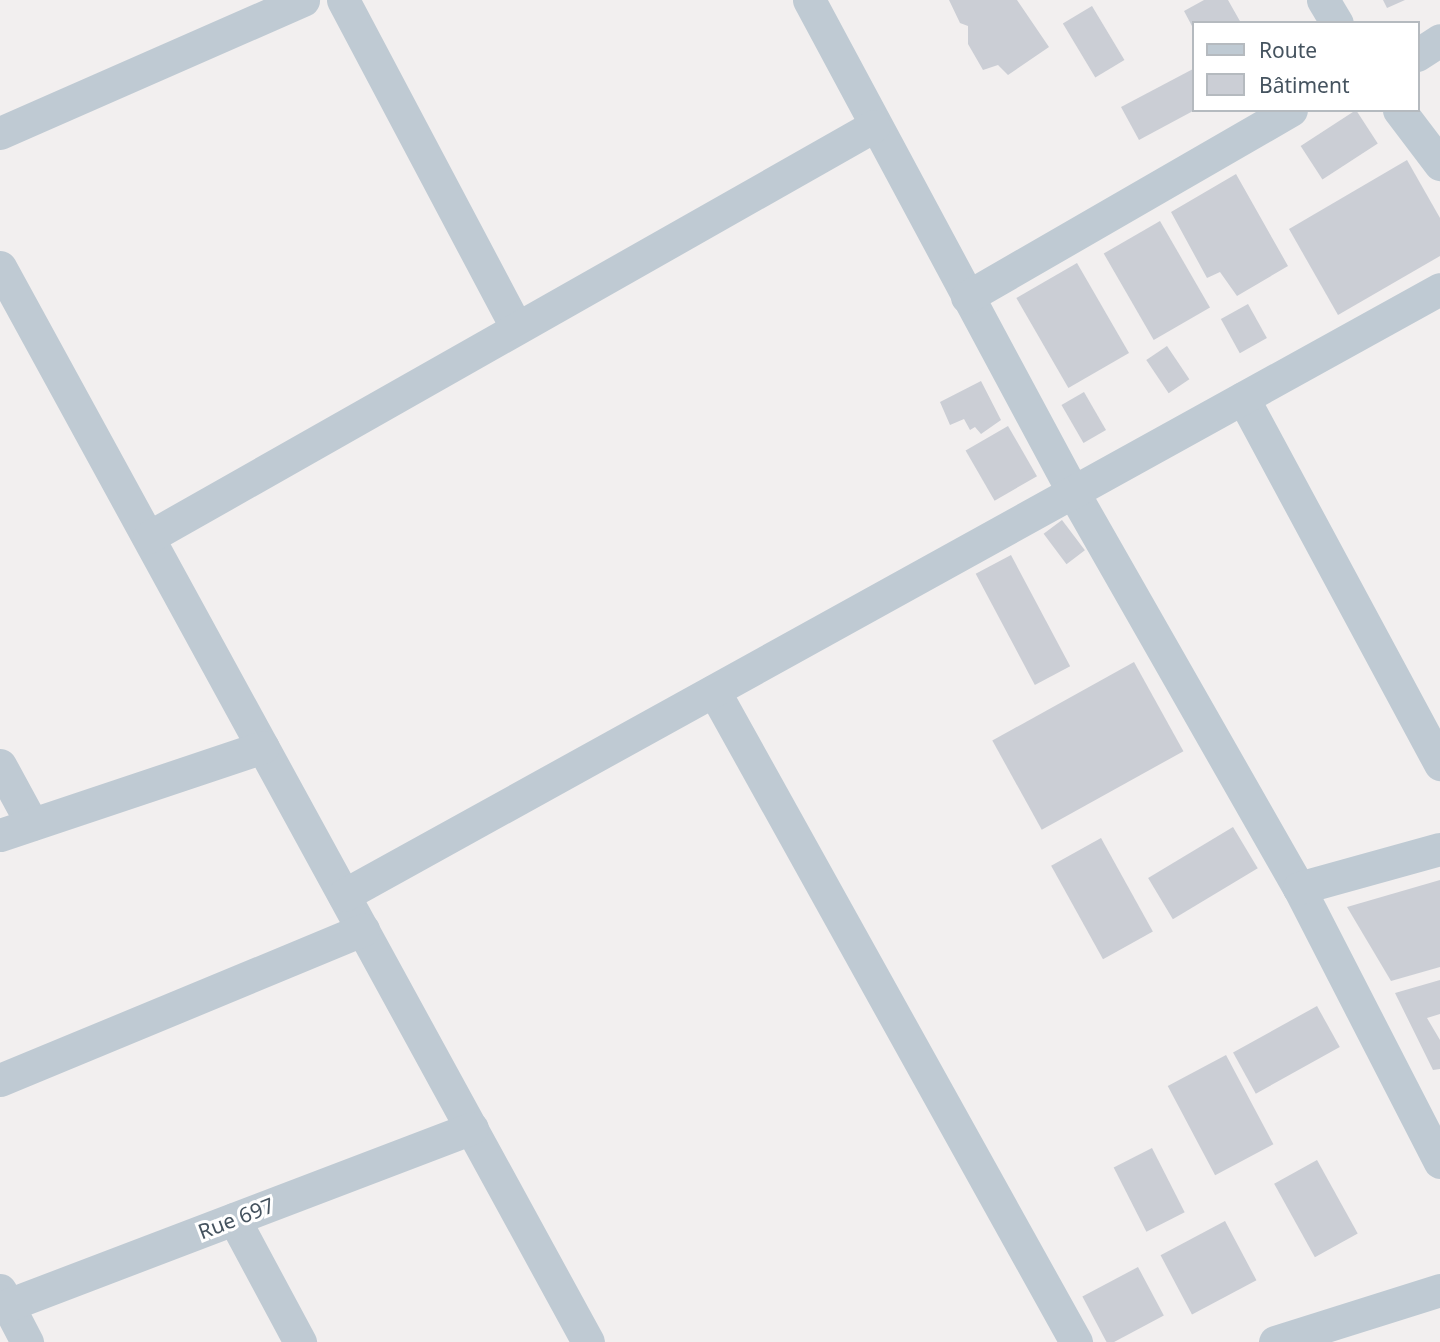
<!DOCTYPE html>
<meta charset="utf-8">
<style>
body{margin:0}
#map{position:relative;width:1440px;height:1342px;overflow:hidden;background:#f2efef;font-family:"Noto Sans",sans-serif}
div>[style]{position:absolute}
.building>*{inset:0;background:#cbced5;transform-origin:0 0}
.minor>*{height:33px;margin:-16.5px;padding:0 16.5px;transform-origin:16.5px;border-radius:16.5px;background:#bfcad3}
span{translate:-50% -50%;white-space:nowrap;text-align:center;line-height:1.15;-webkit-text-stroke:6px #fff;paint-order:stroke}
.street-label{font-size:21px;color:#45535f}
.legend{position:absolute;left:1192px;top:21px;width:228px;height:91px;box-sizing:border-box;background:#fff;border:2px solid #b5babf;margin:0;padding:9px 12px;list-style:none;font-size:21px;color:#45535f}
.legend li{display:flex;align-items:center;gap:14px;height:35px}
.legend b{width:35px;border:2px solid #b5babf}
</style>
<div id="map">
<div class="building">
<i style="clip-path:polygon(949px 0,1017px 0,1049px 47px,1008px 75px,998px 65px,983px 70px,968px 44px,968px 26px,960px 23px)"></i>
<i style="clip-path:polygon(1204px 0,1228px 0,1241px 23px,1193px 23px,1193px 28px,1184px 11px)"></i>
<i style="clip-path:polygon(1383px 0,1405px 0,1387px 8px)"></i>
<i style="left:1092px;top:6px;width:63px;height:34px;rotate:59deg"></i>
<i style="clip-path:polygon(1193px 69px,1193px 111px,1139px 140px,1121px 107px)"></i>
<i style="left:1356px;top:110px;width:40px;height:66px;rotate:57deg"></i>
<i style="clip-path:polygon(1407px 160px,1440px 218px,1440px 256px,1338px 315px,1289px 229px)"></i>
<i style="clip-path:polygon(1236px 174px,1288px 266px,1237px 296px,1220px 272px,1207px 278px,1171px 212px)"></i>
<i style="left:1160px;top:221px;width:100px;height:65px;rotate:60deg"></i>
<i style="left:1077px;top:263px;width:104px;height:70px;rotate:60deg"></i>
<i style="left:1248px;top:304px;width:39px;height:31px;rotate:61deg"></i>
<i style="left:1167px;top:346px;width:40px;height:25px;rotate:56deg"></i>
<i style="clip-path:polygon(981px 381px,1001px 420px,981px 434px,975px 427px,970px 430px,964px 419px,950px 425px,940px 402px)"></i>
<i style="left:1084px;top:392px;width:44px;height:26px;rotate:60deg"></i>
<i style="left:1008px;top:426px;width:58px;height:49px;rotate:60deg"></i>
<i style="left:1062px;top:520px;width:38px;height:23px;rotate:53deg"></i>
<i style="left:1011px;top:555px;width:126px;height:40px;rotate:62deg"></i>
<i style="left:1134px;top:662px;width:102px;height:162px;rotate:61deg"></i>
<i style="left:1233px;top:827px;width:48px;height:99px;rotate:59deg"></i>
<i style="left:1101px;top:838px;width:107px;height:57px;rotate:61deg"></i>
<i style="clip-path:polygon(1440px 880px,1440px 967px,1391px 981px,1347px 907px)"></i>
<i style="clip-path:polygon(1440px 980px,1440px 1014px,1427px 1018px,1440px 1040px,1440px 1069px,1433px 1070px,1395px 993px)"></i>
<i style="left:1317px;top:1006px;width:47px;height:96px;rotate:61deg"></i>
<i style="left:1226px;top:1055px;width:101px;height:66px;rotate:62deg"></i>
<i style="left:1152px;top:1148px;width:72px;height:43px;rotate:63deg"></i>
<i style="left:1317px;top:1160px;width:84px;height:49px;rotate:61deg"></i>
<i style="left:1225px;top:1221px;width:67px;height:73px;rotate:62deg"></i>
<i style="left:1138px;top:1267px;width:55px;height:63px;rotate:62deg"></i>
</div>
<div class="minor">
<i style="left:343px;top:0;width:371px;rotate:62.1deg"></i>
<i style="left:809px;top:0;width:558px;rotate:61.78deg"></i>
<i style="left:1073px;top:492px;width:456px;rotate:60.3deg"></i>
<i style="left:1299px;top:888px;width:308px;rotate:62.8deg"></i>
<i style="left:1323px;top:0;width:27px;rotate:59deg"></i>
<i style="left:1417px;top:55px;width:27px;rotate:-33deg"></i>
<i style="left:1399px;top:110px;width:68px;rotate:52.8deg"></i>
<i style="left:0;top:133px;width:331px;rotate:-23.7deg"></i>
<i style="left:0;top:267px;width:1225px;rotate:61.32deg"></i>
<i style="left:967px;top:297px;width:374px;rotate:-30deg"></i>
<i style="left:1243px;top:398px;width:416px;rotate:61.7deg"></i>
<i style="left:149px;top:537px;width:833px;rotate:-29.55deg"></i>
<i style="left:714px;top:691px;width:745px;rotate:60.92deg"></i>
<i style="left:0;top:765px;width:67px;rotate:61.5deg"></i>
<i style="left:0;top:835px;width:277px;rotate:-18.5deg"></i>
<i style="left:1299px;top:888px;width:146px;rotate:-15.5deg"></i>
<i style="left:344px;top:895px;width:1252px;rotate:-28.94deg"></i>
<i style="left:0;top:1080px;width:393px;rotate:-22.5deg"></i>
<i style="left:234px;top:1219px;width:140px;rotate:61.8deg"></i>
<i style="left:0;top:1290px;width:59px;rotate:62.6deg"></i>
<i style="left:0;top:1308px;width:505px;rotate:-20.87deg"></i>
<i style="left:1275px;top:1342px;width:173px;rotate:-17.5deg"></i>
</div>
<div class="street-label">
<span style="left:236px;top:1218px;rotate:-21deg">Rue 697</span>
</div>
<ul class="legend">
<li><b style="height:9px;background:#bfcad3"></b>Route</li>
<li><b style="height:19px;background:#cbced5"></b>Bâtiment</li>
</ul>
</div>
